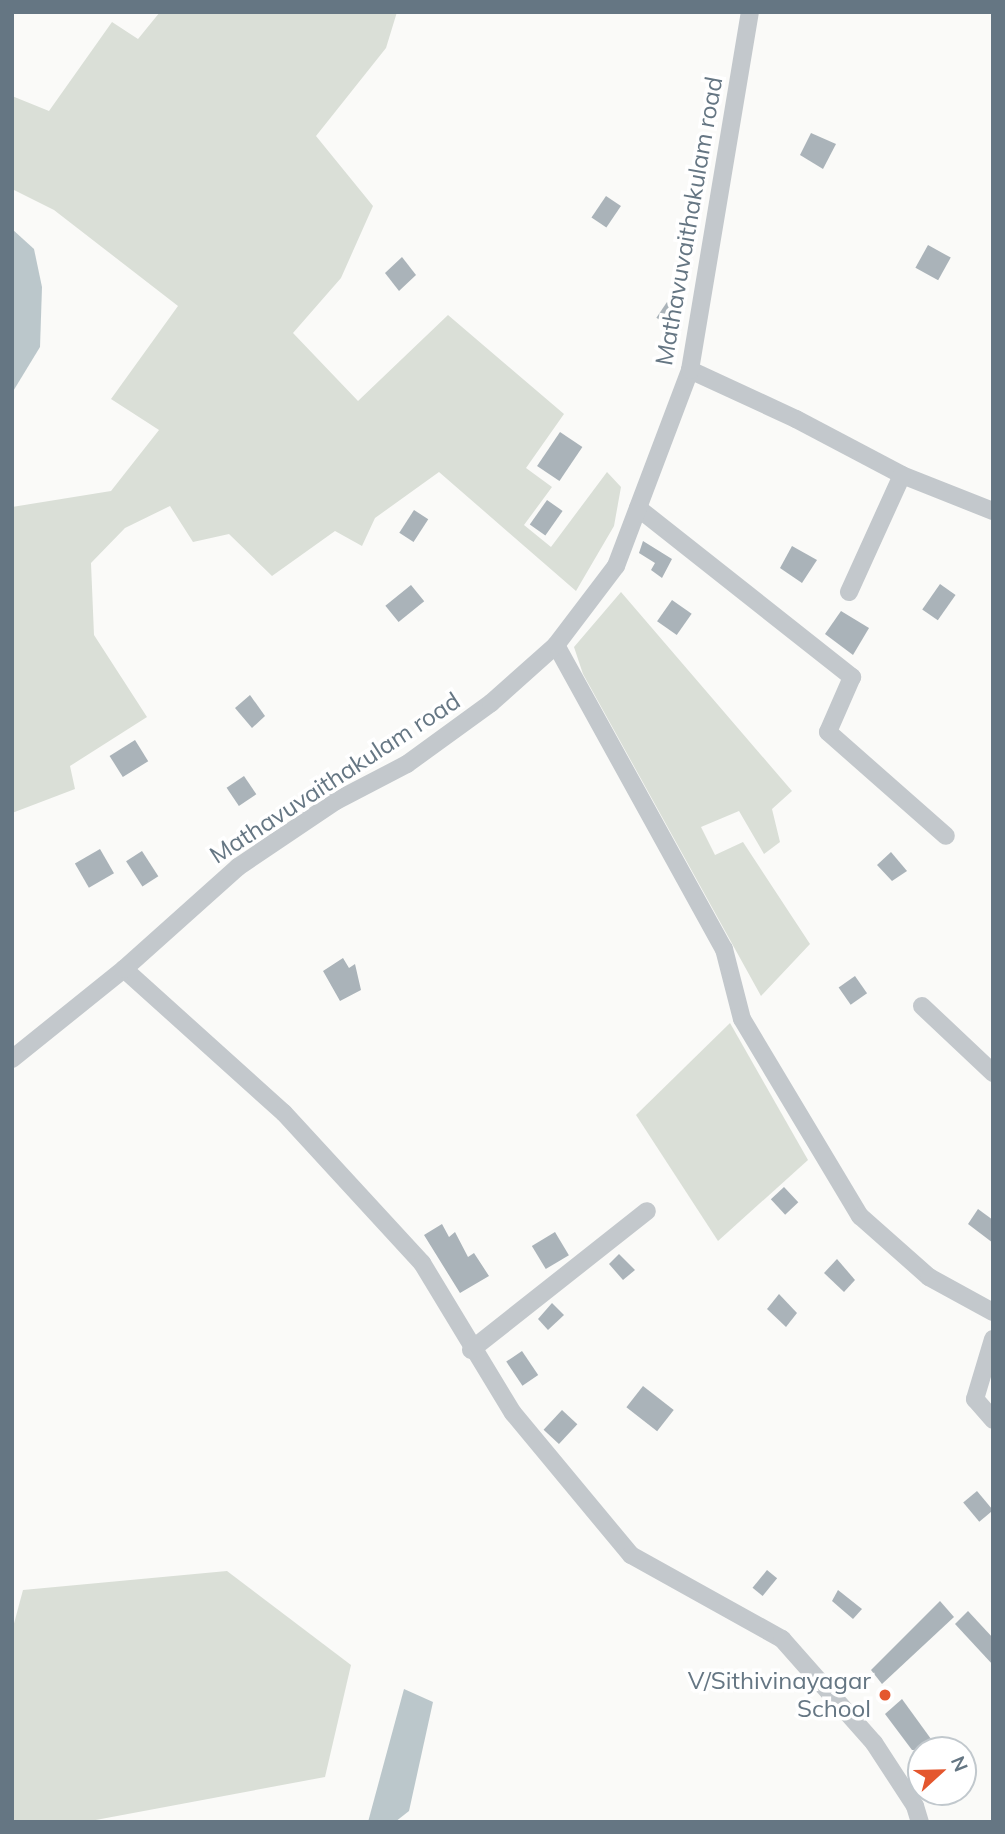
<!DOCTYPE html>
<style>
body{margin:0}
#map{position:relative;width:1005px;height:1834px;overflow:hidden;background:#fafaf8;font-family:Mulish,sans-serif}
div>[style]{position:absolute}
.green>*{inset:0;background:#dadfd7}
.water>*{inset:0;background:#bbc7cb}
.building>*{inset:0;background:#aab3b9;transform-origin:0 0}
.minor>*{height:18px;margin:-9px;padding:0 9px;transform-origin:9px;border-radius:9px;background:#c3c8cc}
.dots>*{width:19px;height:19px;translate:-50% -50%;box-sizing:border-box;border:4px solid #fff;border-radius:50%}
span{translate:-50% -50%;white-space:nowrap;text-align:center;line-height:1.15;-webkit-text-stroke:7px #fff;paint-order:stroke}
.street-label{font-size:24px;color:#657683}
.poi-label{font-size:24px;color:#657683}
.right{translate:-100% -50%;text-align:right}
.frame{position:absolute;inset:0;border:14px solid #657683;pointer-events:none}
.north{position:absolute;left:907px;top:1736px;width:70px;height:70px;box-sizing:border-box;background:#fff;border:2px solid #c1c8cd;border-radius:50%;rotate:68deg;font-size:19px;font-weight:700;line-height:28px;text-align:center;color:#657683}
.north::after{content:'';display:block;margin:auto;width:24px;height:32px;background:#e4572e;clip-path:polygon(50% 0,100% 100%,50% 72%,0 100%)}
</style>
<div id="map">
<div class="green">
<i style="clip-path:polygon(160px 12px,397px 12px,386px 48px,316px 136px,373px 206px,341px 278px,293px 333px,358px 401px,448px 315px,564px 414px,526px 468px,552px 487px,524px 525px,551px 547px,607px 472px,621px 487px,614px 526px,576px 591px,439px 472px,375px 518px,362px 546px,335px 531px,272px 576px,229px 534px,193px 542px,170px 506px,125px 528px,91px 563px,94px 635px,147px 717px,70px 766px,75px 789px,12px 813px,12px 507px,111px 491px,159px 430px,111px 399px,178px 306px,54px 210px,12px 189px,12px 96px,49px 111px,112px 22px,138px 39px)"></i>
<i style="clip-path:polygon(621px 592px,792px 791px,772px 809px,780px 842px,764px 854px,739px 811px,701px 827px,715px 855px,743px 842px,810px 944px,761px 996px,583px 674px,574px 647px)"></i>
<i style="clip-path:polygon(730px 1023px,808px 1160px,718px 1241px,636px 1115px)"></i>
<i style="clip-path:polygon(227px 1571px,351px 1665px,325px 1777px,85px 1822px,12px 1822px,12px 1631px,23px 1590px)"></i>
</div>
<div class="water">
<i style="clip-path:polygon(12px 229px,34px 249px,42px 287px,40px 347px,12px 393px)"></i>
<i style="clip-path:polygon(404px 1689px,433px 1702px,409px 1811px,395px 1822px,368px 1822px)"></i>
</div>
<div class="building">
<i style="clip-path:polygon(811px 133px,836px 144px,823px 169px,800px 155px)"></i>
<i style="left:606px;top:196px;width:18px;height:26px;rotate:34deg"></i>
<i style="left:928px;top:245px;width:26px;height:26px;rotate:29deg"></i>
<i style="clip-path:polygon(402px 257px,416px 275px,399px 291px,385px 273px)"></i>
<i style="left:667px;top:302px;width:18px;height:19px;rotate:34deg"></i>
<i style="left:560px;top:432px;width:27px;height:41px;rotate:34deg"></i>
<i style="left:547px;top:500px;width:19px;height:30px;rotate:35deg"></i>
<i style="left:414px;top:510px;width:17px;height:27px;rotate:33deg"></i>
<i style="clip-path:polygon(643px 541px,672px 559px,662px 578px,651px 570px,655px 563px,639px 553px)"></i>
<i style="clip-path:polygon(792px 546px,817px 560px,802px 583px,780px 568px)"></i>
<i style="left:940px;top:584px;width:19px;height:31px;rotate:35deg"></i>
<i style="left:411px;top:585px;width:21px;height:33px;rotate:51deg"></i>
<i style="left:672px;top:600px;width:24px;height:26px;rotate:35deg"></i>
<i style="clip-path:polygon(841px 611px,869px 628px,853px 655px,825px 634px)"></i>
<i style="clip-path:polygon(250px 695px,265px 716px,252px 728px,235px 708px)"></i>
<i style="left:135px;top:740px;width:25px;height:30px;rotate:58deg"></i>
<i style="left:244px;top:776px;width:22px;height:21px;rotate:56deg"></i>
<i style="left:100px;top:849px;width:28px;height:29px;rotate:60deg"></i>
<i style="left:142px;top:851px;width:30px;height:19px;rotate:57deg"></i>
<i style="clip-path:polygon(891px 852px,907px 871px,892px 881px,877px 865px)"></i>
<i style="clip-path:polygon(343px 958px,349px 968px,355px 964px,361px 990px,340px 1001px,323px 971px)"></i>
<i style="left:855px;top:976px;width:21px;height:20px;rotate:55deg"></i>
<i style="left:784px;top:1187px;width:21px;height:18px;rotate:47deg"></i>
<i style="clip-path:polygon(978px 1209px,993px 1220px,993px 1243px,968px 1224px)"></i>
<i style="clip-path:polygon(442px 1224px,449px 1237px,455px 1232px,468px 1257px,474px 1253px,489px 1276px,460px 1293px,424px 1235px)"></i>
<i style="left:555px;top:1232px;width:27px;height:27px;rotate:59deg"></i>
<i style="clip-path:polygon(619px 1254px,635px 1270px,623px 1280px,609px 1264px)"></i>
<i style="clip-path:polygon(837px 1259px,855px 1280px,844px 1292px,824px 1273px)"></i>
<i style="clip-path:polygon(779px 1294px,797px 1313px,786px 1327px,767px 1309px)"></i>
<i style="clip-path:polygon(552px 1303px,564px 1315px,548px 1330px,538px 1319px)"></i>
<i style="left:522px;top:1351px;width:29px;height:19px;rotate:56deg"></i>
<i style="left:643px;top:1386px;width:39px;height:27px;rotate:38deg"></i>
<i style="left:562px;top:1410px;width:21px;height:27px;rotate:43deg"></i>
<i style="left:977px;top:1491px;width:25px;height:18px;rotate:50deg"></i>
<i style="left:767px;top:1570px;width:13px;height:23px;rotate:39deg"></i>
<i style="clip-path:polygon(838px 1590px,862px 1609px,853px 1619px,832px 1601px)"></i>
<i style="clip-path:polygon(940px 1601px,954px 1617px,882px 1684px,871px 1670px)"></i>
<i style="clip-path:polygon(968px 1611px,993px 1638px,993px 1665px,955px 1624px)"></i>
<i style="clip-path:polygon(902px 1699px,939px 1750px,912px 1750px,885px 1714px)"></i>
</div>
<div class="minor">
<i style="left:690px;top:370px;width:117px;rotate:24.8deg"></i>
<i style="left:796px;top:419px;width:120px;rotate:27.8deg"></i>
<i style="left:902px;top:475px;width:98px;rotate:21.6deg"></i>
<i style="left:638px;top:508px;width:273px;rotate:38.3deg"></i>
<i style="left:852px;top:677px;width:60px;rotate:113.6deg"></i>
<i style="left:828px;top:732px;width:157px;rotate:41.4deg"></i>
<i style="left:849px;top:592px;width:128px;rotate:-65.6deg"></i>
<i style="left:556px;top:645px;width:347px;rotate:61.1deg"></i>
<i style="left:724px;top:949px;width:72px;rotate:75.6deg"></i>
<i style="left:742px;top:1019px;width:230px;rotate:59.1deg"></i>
<i style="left:860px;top:1216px;width:92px;rotate:41.5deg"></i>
<i style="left:929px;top:1277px;width:73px;rotate:28.7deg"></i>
<i style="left:124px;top:969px;width:215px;rotate:42deg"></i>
<i style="left:284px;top:1113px;width:204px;rotate:47.4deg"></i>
<i style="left:422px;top:1263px;width:175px;rotate:58.8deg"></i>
<i style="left:513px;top:1413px;width:185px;rotate:50.3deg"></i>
<i style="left:631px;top:1555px;width:173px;rotate:29.1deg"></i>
<i style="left:782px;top:1639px;width:139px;rotate:48.5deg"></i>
<i style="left:874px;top:1743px;width:75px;rotate:56.9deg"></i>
<i style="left:915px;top:1806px;width:17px;rotate:73deg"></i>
<i style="left:922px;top:1006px;width:98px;rotate:43.3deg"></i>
<i style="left:12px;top:1059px;width:144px;rotate:-38.8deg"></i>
<i style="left:124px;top:969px;width:153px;rotate:-41.8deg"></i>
<i style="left:238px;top:867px;width:118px;rotate:-34deg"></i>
<i style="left:336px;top:801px;width:80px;rotate:-27.5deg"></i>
<i style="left:407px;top:764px;width:104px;rotate:-36deg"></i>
<i style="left:491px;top:703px;width:87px;rotate:-41.7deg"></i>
<i style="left:556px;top:645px;width:99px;rotate:-52.8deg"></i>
<i style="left:616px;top:566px;width:210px;rotate:-69.3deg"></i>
<i style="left:690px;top:370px;width:363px;rotate:-80.5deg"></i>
<i style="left:993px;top:1339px;width:63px;rotate:106.7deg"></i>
<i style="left:975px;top:1399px;width:28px;rotate:49deg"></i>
<i style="left:471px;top:1350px;width:224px;rotate:-38.3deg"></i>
</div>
<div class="dots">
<i style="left:885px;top:1695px;background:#e4572e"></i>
</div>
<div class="street-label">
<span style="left:689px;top:221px;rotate:-80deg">Mathavuvaithakulam road</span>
<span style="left:335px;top:778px;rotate:-33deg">Mathavuvaithakulam road</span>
</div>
<div class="poi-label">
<span class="right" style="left:871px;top:1695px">V/Sithivinayagar<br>School</span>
</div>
<div class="frame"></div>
<div class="north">N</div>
</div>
